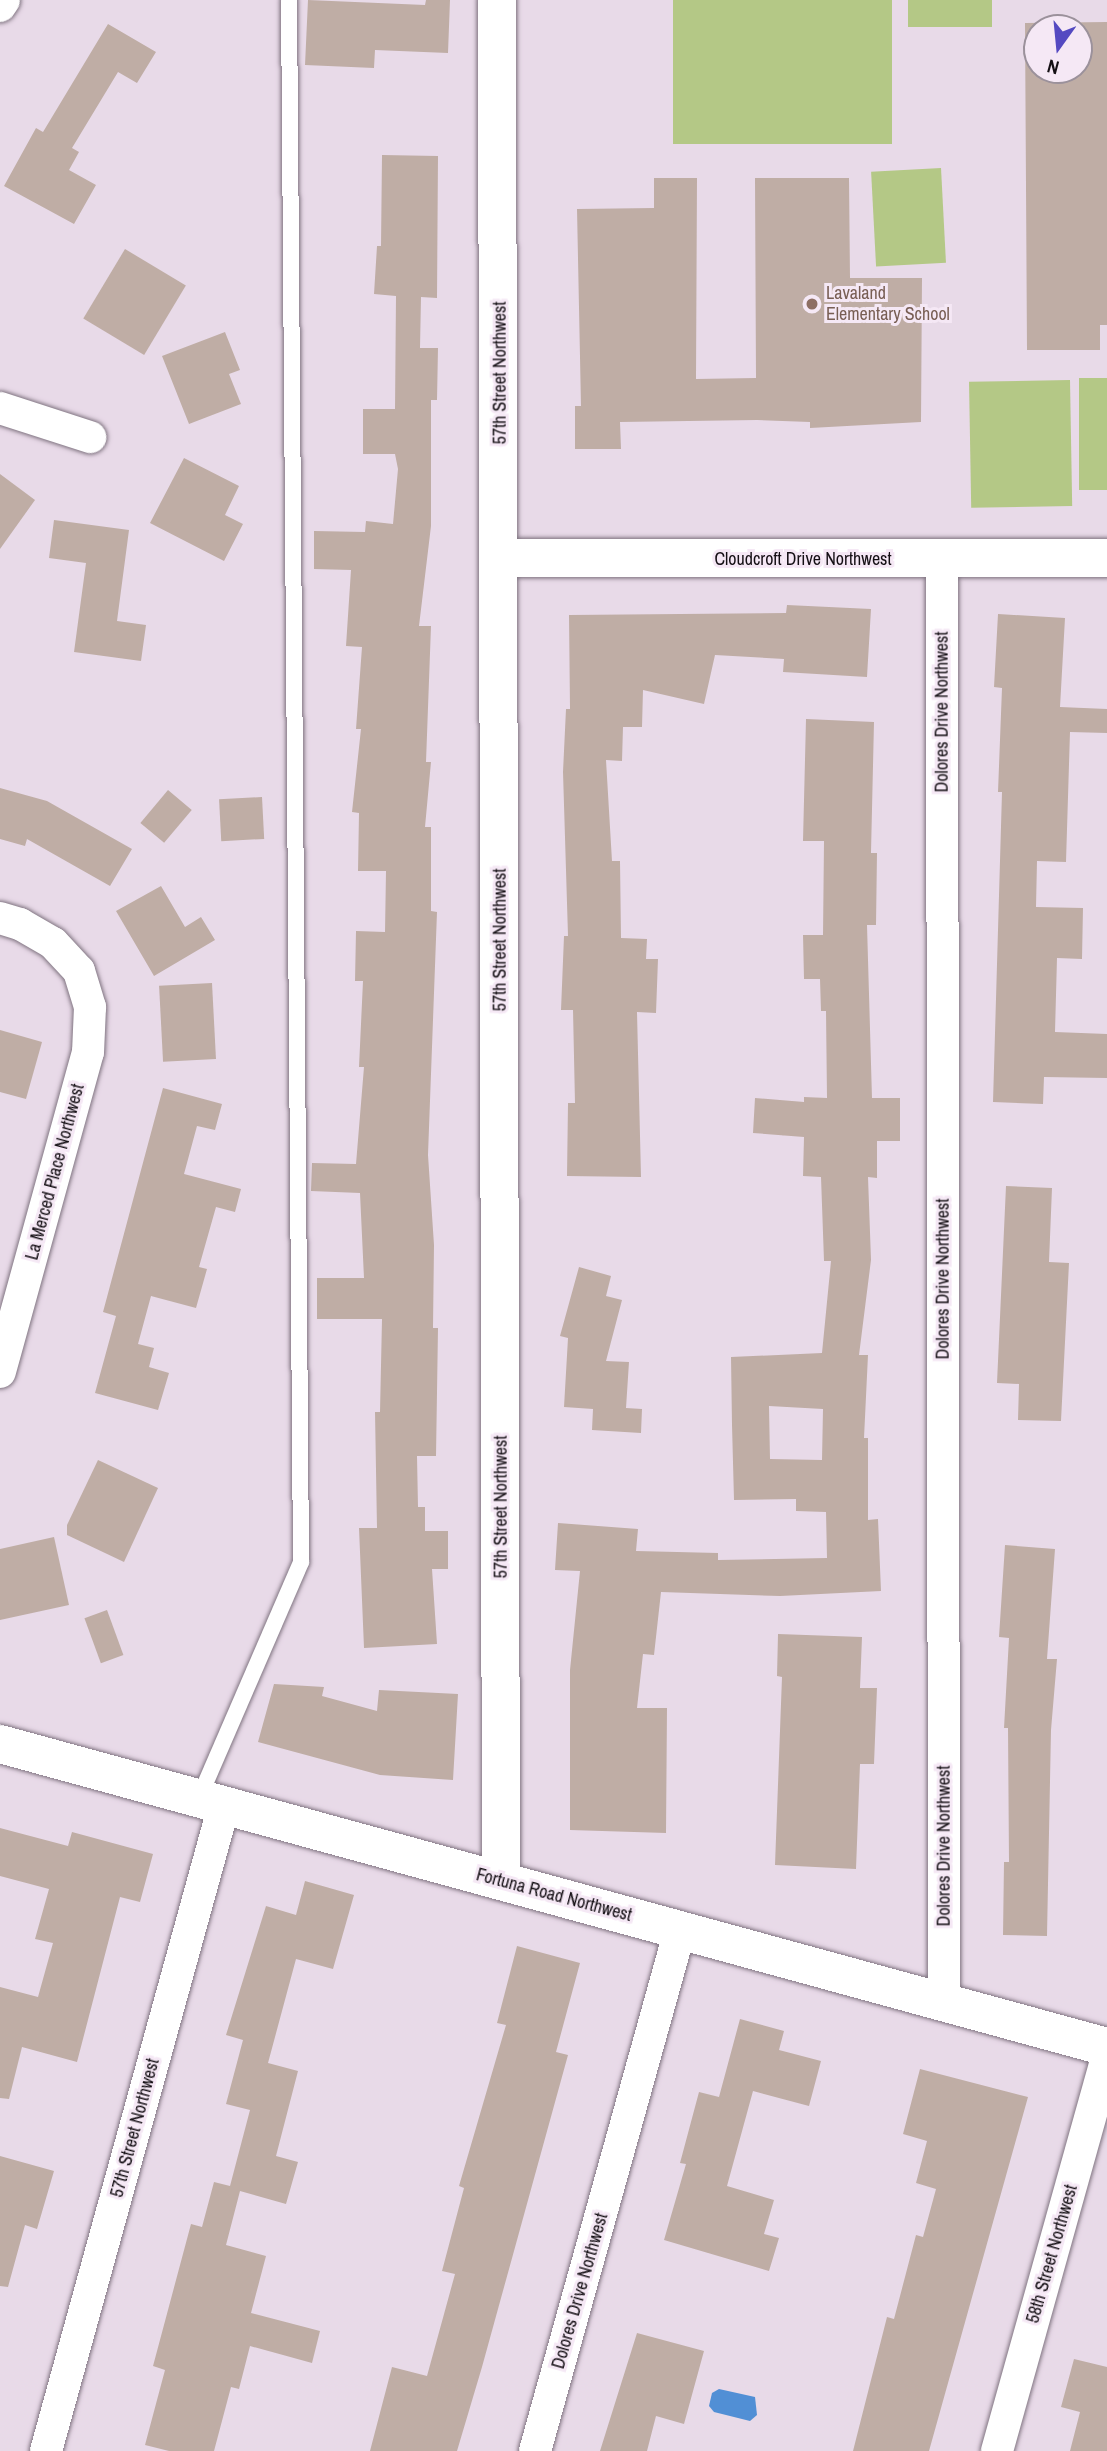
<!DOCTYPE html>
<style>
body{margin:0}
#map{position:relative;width:1107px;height:2451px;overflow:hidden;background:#e8dae8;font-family:"Archivo Narrow",sans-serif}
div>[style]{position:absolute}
.green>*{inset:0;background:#b4c886;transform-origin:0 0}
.water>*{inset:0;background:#518fd5}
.building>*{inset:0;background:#bfada5;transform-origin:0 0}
.roads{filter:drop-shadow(0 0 2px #807481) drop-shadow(0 0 2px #807481)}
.service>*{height:16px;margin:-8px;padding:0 8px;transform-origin:8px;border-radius:8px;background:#fff}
.minor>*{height:32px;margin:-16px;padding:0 16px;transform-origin:16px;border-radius:16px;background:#fff}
.tertiary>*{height:38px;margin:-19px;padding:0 19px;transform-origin:19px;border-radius:19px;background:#fff}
.dots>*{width:19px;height:19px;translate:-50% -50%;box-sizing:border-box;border:4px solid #f5e8f5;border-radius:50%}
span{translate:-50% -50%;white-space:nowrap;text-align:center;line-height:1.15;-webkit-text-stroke:6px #f5e8f5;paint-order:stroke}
.education-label{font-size:18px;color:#785e54}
.left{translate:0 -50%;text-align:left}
.street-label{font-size:18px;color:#140f14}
.north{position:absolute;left:1023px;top:14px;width:70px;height:70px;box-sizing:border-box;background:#f5e8f5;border:2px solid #9b919b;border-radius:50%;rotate:195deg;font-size:19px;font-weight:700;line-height:28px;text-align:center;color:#140f14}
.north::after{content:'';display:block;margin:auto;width:24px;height:32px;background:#5449c1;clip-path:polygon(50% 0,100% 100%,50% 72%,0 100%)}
</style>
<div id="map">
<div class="green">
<i style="left:673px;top:0;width:219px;height:144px"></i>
<i style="left:908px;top:0;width:84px;height:27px"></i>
<i style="left:941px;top:168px;width:95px;height:70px;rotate:87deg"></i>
<i style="left:1079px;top:378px;width:28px;height:112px"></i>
<i style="left:1070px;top:380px;width:126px;height:101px;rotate:89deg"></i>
</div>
<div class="water">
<i style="clip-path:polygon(719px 2389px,755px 2397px,757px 2415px,750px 2421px,714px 2412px,709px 2406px,712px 2393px)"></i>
</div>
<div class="building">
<i style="clip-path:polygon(308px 0,425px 5px,426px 0,450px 0,448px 53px,375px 50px,374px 68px,305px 65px)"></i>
<i style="clip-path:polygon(evenodd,1107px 22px,1107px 325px,1100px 325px,1100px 350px,1027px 350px,1025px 23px,1107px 22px,1037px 28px,1079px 28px,1079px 70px,1037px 70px,1037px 28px)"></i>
<i style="clip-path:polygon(108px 24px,156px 52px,137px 83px,118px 72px,72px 148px,79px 152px,69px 170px,96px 185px,74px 224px,4px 186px,36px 128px,43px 132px)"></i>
<i style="clip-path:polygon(382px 155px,438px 156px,437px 298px,421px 297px,420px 348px,438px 348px,437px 400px,431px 400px,431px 526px,419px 626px,431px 626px,426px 762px,431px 762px,425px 827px,431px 827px,431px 911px,437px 912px,428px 1155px,434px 1245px,433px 1328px,438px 1328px,436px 1456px,417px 1456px,418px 1507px,425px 1507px,425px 1531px,448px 1531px,448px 1569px,432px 1569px,437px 1644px,364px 1648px,359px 1528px,377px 1528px,375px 1412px,380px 1412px,382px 1319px,317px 1319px,317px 1278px,364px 1278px,360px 1193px,311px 1191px,312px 1163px,356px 1164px,364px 1067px,359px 1067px,363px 981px,355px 981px,356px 931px,385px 932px,386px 871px,358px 871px,359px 813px,352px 812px,361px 729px,356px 729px,362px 647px,346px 646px,351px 570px,314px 569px,314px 531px,365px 532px,366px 521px,393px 524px,398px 469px,395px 454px,363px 454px,363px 409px,395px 409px,396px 296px,374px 294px,377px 246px,381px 246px)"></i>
<i style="clip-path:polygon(654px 178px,697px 178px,696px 379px,756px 378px,755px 178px,849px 178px,850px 278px,922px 278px,921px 422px,810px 428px,810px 422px,757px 420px,620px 422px,621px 449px,575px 449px,575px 406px,581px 406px,577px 209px,654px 208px)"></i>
<i style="left:125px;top:249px;width:71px;height:81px;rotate:31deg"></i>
<i style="clip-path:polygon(225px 332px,240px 370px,229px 374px,241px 404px,189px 424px,162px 356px)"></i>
<i style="clip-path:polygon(184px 458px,239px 486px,225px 515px,243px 524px,224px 561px,150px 523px)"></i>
<i style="clip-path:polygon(0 474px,35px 500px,0 549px)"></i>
<i style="clip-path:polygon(54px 520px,129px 530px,117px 621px,146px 625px,141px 661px,74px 652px,86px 563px,49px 558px)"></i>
<i style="clip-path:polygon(787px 605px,871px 609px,867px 677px,783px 672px,784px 659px,715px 655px,704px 704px,643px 690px,642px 727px,623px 727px,622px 761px,606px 760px,612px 861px,620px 861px,621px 938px,647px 939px,646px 959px,658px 959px,656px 1013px,637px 1012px,641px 1177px,567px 1176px,568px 1103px,575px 1103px,573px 1010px,561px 1010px,564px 936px,568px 936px,563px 772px,566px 709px,570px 709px,569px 615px,786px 613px)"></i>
<i style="clip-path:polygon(998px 614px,1065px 618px,1060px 707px,1107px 709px,1107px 733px,1070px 732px,1066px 862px,1037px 861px,1036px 907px,1083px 908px,1082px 959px,1057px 958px,1055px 1032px,1107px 1034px,1107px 1078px,1044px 1077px,1043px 1104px,993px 1102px,1002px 792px,998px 792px,1002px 688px,994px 687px)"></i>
<i style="clip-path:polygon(evenodd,806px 719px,874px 722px,871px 853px,877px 853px,876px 925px,867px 925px,872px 1098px,900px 1098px,900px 1141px,877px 1141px,877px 1178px,868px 1177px,871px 1260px,859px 1355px,868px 1355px,864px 1438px,868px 1438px,868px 1520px,878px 1519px,881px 1591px,780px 1596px,661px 1592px,654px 1655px,643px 1654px,637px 1708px,667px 1708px,666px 1833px,570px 1830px,570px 1670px,580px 1571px,555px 1570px,558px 1523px,638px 1529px,636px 1551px,718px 1553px,718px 1560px,827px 1558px,826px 1512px,796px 1511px,796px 1499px,734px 1500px,732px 1425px,731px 1357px,822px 1353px,831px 1261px,824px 1261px,821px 1177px,803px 1176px,804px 1137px,753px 1133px,755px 1098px,804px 1102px,804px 1097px,827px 1098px,826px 1011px,821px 1011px,820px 979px,804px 979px,803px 935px,823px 935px,824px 841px,803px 841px,806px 719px,769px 1406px,823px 1409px,822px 1460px,770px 1459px,769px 1406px)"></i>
<i style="clip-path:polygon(0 788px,47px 801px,132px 849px,110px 886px,27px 839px,25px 846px,0 839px)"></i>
<i style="left:168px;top:790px;width:31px;height:43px;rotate:40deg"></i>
<i style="left:262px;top:797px;width:42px;height:43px;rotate:87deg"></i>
<i style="clip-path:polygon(161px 886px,185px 927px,201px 917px,215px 940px,154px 976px,116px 911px)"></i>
<i style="left:212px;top:983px;width:76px;height:53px;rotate:87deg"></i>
<i style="clip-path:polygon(0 1030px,42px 1042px,26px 1099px,0 1092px)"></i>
<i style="clip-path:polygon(163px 1088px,222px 1104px,215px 1130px,197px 1126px,184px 1174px,241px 1189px,235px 1212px,216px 1207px,199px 1267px,207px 1269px,196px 1308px,151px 1296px,138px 1344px,154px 1348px,149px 1367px,169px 1373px,158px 1410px,95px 1393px,116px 1316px,103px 1312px)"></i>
<i style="clip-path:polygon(1006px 1186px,1052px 1188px,1049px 1262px,1069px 1263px,1061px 1421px,1018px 1420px,1019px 1384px,997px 1383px)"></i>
<i style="clip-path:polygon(579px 1267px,611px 1276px,606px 1296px,622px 1300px,606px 1361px,629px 1362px,626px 1408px,642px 1409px,641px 1433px,592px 1430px,593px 1409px,564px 1407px,568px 1338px,560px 1336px)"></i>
<i style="clip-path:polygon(98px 1460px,158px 1488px,124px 1562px,67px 1535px,67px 1525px)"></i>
<i style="clip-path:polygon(54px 1537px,69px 1605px,0 1620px,0 1549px)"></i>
<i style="clip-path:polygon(1005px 1545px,1055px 1549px,1047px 1659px,1057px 1659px,1051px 1730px,1047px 1936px,1003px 1935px,1004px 1862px,1009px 1862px,1008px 1728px,1004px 1728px,1009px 1638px,999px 1637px)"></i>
<i style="left:107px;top:1610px;width:48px;height:24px;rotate:70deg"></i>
<i style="clip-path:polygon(778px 1634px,862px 1637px,860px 1688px,877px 1688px,874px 1764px,860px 1764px,856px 1869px,775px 1865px,782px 1677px,777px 1676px)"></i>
<i style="clip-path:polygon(274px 1684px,324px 1687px,322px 1696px,377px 1711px,379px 1690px,458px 1694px,453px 1780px,380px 1775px,258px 1742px)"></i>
<i style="clip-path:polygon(0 1828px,68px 1846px,72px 1832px,153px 1854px,140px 1902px,120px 1897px,77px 2062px,22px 2047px,9px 2099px,0 2098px,0 1987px,38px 1997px,53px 1943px,35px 1939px,49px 1889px,0 1876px)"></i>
<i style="clip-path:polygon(305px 1881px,354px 1895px,333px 1969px,296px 1959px,268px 2063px,298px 2071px,276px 2156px,298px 2162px,286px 2204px,240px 2191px,226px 2245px,266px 2256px,251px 2313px,320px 2331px,312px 2363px,250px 2346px,239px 2389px,231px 2387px,214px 2451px,169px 2451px,145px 2445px,165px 2370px,153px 2366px,191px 2224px,202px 2227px,214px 2182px,230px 2186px,250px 2110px,226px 2104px,243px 2040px,226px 2035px,266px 1906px,296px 1915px)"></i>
<i style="clip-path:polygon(517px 1946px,580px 1963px,556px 2052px,568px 2055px,482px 2367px,457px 2451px,370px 2451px,392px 2367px,427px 2376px,455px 2274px,442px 2271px,464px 2188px,459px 2186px,506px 2025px,497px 2023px)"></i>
<i style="clip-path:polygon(740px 2019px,784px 2031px,779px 2050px,821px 2061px,809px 2106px,753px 2091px,727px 2186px,774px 2200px,764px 2234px,779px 2238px,769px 2271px,664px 2240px,686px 2164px,680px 2163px,699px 2092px,719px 2097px)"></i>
<i style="clip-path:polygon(920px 2069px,1028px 2097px,929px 2451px,853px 2451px,887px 2317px,894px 2319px,916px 2235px,923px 2237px,936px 2189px,916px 2183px,927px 2141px,903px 2134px)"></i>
<i style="clip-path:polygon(0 2156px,54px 2171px,37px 2229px,25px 2225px,8px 2287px,0 2286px)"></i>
<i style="clip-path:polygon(637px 2333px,704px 2351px,684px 2424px,656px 2416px,647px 2451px,600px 2451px)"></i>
<i style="clip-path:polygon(1074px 2359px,1107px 2367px,1107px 2451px,1070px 2451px,1080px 2412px,1061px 2407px)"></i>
</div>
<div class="roads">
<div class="service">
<i style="left:199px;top:1798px;width:257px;rotate:-66.6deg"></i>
<i style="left:301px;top:1562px;width:1562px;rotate:-90.44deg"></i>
</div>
<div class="minor">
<i style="left:0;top:6px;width:7px;rotate:-56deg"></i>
<i style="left:0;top:408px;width:95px;rotate:17.9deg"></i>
<i style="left:942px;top:559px;width:1441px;rotate:89.92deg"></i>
<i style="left:0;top:918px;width:21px;rotate:17deg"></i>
<i style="left:20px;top:924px;width:38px;rotate:30deg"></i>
<i style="left:53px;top:943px;width:38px;rotate:47deg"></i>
<i style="left:79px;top:971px;width:38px;rotate:73deg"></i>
<i style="left:90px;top:1007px;width:45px;rotate:92.5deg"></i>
<i style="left:88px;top:1052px;width:332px;rotate:105.4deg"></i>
<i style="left:46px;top:2451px;width:670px;rotate:-74.59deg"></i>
<i style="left:535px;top:2451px;width:541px;rotate:-74.45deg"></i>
<i style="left:997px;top:2451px;width:410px;rotate:-74.4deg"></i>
</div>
<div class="tertiary">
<i style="left:497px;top:0;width:1880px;rotate:89.88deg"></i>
<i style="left:499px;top:558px;width:608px"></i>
<i style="left:0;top:1744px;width:1148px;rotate:15.31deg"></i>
</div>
</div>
<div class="dots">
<i style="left:812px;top:304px;background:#8d6e63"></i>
</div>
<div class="education-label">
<span class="left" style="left:826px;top:304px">Lavaland<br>Elementary School</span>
</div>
<div class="street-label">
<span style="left:500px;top:373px;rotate:-90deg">57th Street Northwest</span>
<span style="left:803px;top:559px">Cloudcroft Drive Northwest</span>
<span style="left:942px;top:712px;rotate:-90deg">Dolores Drive Northwest</span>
<span style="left:500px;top:940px;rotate:-90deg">57th Street Northwest</span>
<span style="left:55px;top:1172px;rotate:-75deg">La Merced Place Northwest</span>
<span style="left:943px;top:1279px;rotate:-90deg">Dolores Drive Northwest</span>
<span style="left:501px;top:1507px;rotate:-90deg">57th Street Northwest</span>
<span style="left:944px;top:1846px;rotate:-90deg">Dolores Drive Northwest</span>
<span style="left:554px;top:1895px;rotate:15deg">Fortuna Road Northwest</span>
<span style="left:135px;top:2128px;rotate:-75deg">57th Street Northwest</span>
<span style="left:1052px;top:2254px;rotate:-74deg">58th Street Northwest</span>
<span style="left:580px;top:2291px;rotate:-74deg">Dolores Drive Northwest</span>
</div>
<div class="north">N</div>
</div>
